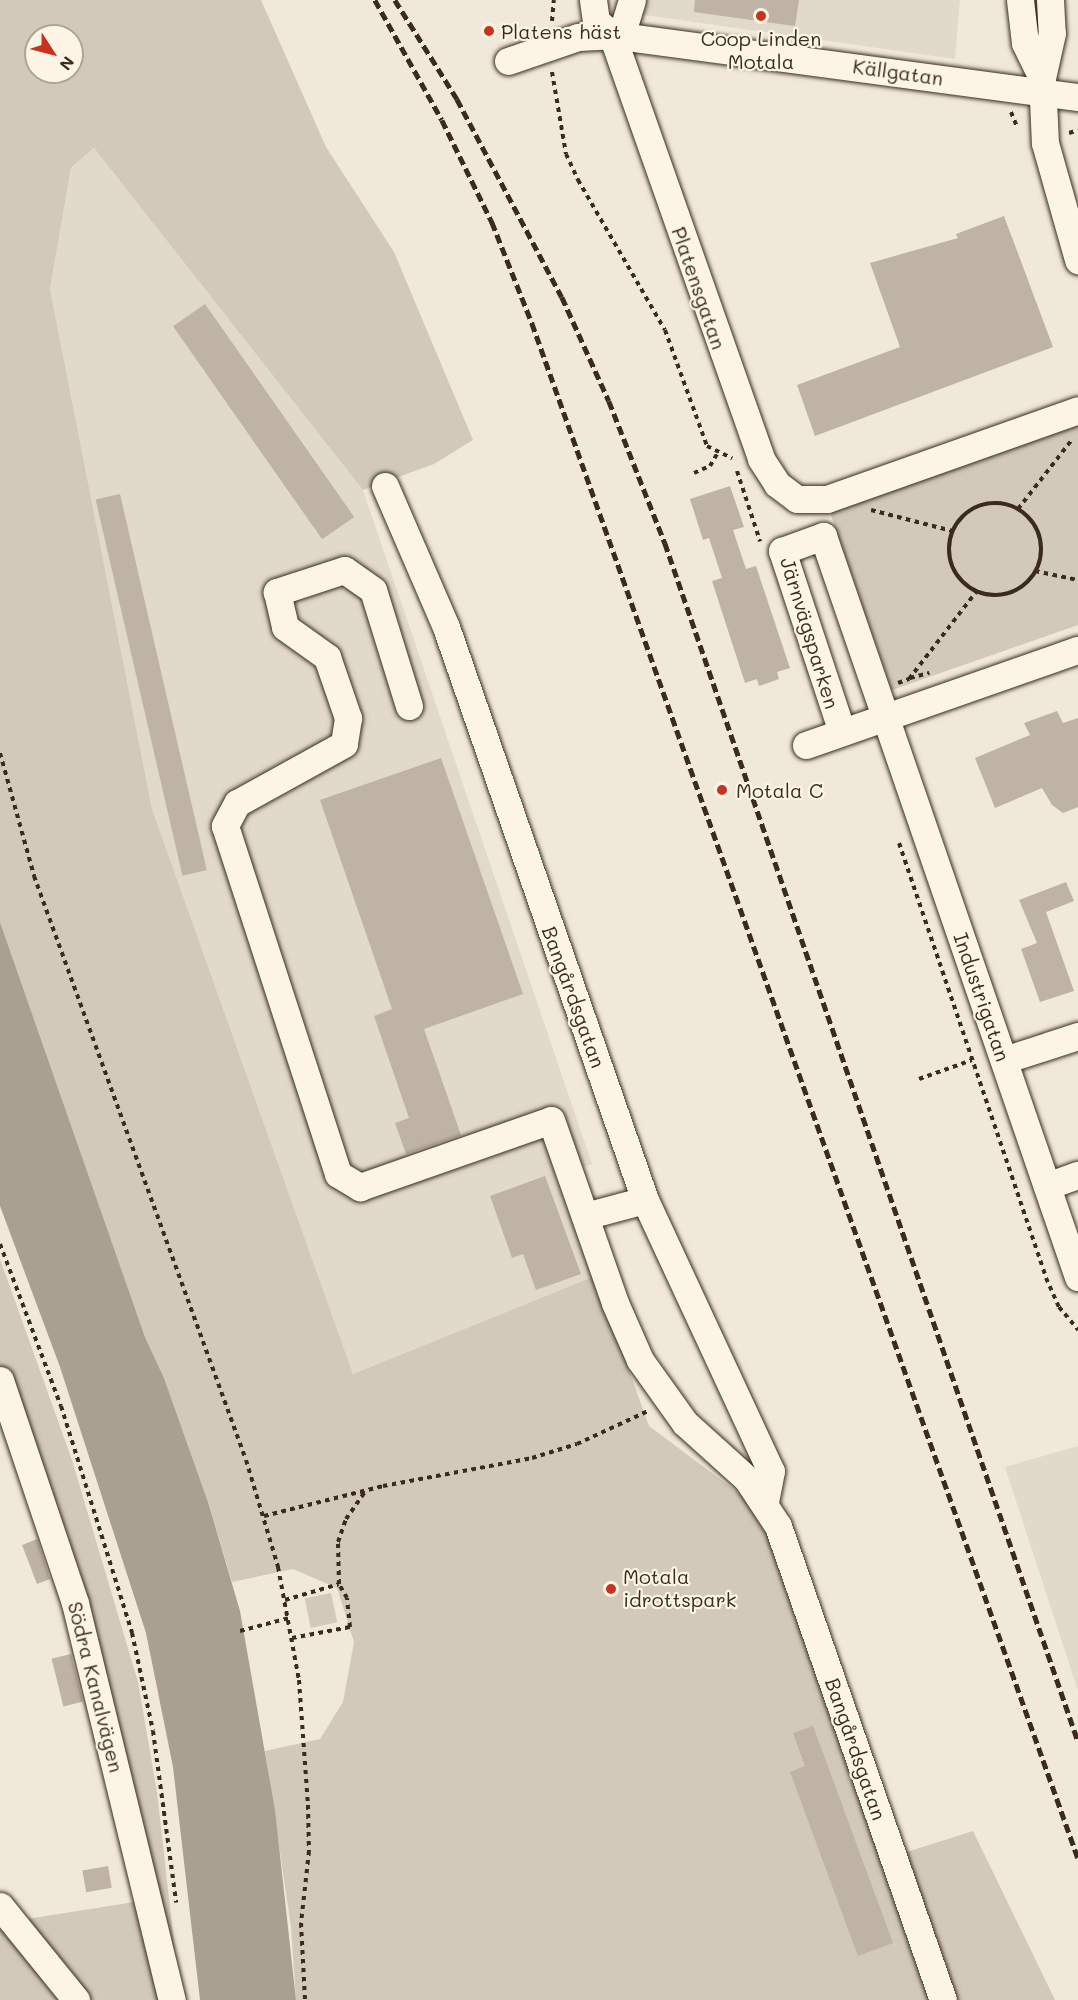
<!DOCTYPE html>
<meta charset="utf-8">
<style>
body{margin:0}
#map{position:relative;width:1078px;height:2000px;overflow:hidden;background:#f0e9d9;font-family:Mali,sans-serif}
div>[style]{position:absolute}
.built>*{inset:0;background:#e1d9c9}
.green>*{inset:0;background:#d2c9ba;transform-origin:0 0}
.water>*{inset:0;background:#aaa091}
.building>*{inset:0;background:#beb3a4;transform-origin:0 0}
.path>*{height:4px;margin-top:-2px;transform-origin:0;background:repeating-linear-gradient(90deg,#3b2a1e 0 4.5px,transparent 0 9px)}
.path>.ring{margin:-2px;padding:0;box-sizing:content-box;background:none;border:4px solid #3b2a1e;border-radius:50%}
.roads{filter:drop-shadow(0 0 2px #3b2a1e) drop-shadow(0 0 2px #3b2a1e)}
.minor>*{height:27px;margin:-13.5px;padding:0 13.5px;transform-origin:13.5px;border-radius:13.5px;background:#fcf5e5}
.rail>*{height:4.5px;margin-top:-2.25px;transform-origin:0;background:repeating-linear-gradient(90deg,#3b2a1e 0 9px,transparent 0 13.5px)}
.dots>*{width:16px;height:16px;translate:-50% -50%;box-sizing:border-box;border:3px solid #fcf5e5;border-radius:50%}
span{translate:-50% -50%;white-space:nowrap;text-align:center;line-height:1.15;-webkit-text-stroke:4.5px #fcf5e5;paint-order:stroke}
.poi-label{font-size:20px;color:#3b2a1e}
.left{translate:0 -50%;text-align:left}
.street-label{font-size:20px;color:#3b2a1e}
.north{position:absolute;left:24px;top:24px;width:60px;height:60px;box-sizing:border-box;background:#fcf5e5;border:2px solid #afa495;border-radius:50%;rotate:126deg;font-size:16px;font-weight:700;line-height:24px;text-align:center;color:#3b2a1e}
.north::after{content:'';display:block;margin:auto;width:21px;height:27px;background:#c8321e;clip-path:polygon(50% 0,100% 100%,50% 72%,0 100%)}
</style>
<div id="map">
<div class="built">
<i style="clip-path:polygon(640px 0,960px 0,955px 59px,638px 14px)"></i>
<i style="clip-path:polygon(94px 148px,363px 490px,592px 1164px,560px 1174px,595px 1276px,353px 1374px,152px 809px,50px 289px,71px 169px)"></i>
<i style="clip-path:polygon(1078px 1446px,1078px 1691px,1005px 1467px)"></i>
</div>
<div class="green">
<i style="clip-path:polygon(evenodd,0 0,261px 0,326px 147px,394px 252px,473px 440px,434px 464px,363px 490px,94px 148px,71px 168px,50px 289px,152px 809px,353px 1374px,595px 1276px,649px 1426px,792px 1533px,891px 1857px,973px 1831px,1055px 2000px,296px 2000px,291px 1927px,265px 1751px,320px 1739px,343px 1702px,354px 1642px,337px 1588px,293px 1569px,232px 1582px,208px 1502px,164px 1378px,145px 1337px,0 922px,0 0,36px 36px,72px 36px,72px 72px,36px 72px,36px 36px)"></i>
<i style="clip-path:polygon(1078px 423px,1078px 625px,892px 690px,829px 510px)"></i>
<i style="clip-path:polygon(0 1259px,72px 1460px,138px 1682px,157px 1792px,179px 1987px,79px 1602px,0 1366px)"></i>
<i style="left:331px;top:1593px;width:30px;height:27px;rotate:78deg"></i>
<i style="clip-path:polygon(141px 1901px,167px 2000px,89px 2000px,27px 1919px)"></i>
<i style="clip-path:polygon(0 1926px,59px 2000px,0 2000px)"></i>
</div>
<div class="water">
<i style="clip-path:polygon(0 922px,145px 1337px,164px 1378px,208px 1502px,240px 1611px,275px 1810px,296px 2000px,200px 2000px,173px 1767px,146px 1633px,60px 1367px,0 1206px)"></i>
</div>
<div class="building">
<i style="clip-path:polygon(695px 0,799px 0,795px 26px,694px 12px)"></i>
<i style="clip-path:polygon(1004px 216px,1053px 347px,815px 436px,797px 385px,900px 347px,870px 263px,958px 238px,956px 234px)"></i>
<i style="left:205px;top:304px;width:260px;height:39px;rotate:55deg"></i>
<i style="clip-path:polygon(730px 486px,744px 527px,733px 530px,746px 569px,756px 566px,790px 668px,777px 672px,779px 679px,759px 686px,757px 679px,745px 683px,712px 581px,722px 578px,709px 538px,703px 540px,690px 499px)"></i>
<i style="left:120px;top:494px;width:386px;height:25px;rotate:77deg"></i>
<i style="clip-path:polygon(1057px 711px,1063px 723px,1078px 718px,1078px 807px,1063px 813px,1052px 805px,1042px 788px,995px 808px,975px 758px,1030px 735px,1024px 723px)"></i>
<i style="clip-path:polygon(441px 758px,523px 994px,424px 1029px,461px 1135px,406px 1154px,395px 1123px,409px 1118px,374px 1016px,392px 1009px,320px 800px)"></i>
<i style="clip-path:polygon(1066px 882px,1074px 901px,1046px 912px,1074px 991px,1040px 1002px,1021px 949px,1037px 943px,1019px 900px)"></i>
<i style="clip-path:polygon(545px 1176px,581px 1274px,536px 1290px,523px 1254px,512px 1258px,490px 1196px)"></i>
<i style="clip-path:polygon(37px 1539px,50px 1579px,37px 1584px,22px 1545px)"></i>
<i style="left:71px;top:1654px;width:49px;height:20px;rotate:76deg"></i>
<i style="clip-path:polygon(813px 1726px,893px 1943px,858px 1956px,790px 1772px,805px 1766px,793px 1733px)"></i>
<i style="left:108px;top:1866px;width:22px;height:26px;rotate:80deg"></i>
</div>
<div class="path">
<i style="left:552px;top:21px;width:21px;rotate:-85deg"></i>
<i style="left:552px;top:72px;width:83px;rotate:80.3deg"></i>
<i style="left:566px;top:154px;width:29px;rotate:65deg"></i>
<i style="left:578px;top:180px;width:173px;rotate:59.9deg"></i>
<i style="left:665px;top:330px;width:123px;rotate:70.1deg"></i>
<i style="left:707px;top:446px;width:28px;rotate:26deg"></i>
<i style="left:1011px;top:112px;width:16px;rotate:68deg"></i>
<i style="left:1069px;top:133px;width:9px;rotate:-18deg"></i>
<i style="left:737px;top:471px;width:74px;rotate:71.8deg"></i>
<i style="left:694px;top:473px;width:17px;rotate:-24deg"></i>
<i style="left:710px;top:466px;width:14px;rotate:-60deg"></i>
<i class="ring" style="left:949px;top:503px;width:88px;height:88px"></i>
<i style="left:1018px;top:509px;width:86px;rotate:-52.1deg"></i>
<i style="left:871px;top:510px;width:84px;rotate:14.5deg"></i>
<i style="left:1035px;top:571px;width:44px;rotate:11.8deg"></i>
<i style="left:910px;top:678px;width:20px;rotate:-15deg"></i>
<i style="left:898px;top:683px;width:12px;rotate:-20deg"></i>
<i style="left:909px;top:679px;width:110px;rotate:-52.4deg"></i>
<i style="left:0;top:753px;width:128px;rotate:74.5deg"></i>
<i style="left:34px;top:876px;width:621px;rotate:70.05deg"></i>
<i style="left:246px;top:1460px;width:112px;rotate:73.3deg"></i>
<i style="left:278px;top:1567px;width:115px;rotate:79.5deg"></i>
<i style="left:299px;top:1680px;width:125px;rotate:85.9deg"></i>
<i style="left:308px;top:1805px;width:46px;rotate:88.8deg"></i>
<i style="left:309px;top:1851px;width:72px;rotate:96.3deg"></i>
<i style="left:301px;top:1923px;width:77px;rotate:87deg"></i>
<i style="left:899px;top:843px;width:459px;rotate:71.3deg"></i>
<i style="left:1046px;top:1278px;width:32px;rotate:66deg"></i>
<i style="left:1059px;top:1307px;width:30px;rotate:50deg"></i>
<i style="left:919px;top:1079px;width:56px;rotate:-19.7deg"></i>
<i style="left:0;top:1244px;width:173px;rotate:69.4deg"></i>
<i style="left:61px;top:1406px;width:238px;rotate:72.6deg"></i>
<i style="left:132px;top:1633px;width:100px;rotate:77.9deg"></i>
<i style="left:153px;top:1731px;width:173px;rotate:82.3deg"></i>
<i style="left:264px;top:1516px;width:123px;rotate:-14.1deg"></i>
<i style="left:383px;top:1486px;width:152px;rotate:-10.6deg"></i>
<i style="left:532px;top:1458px;width:47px;rotate:-17.3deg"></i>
<i style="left:577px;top:1444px;width:78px;rotate:-24.9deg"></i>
<i style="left:285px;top:1600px;width:56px;rotate:-16.5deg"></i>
<i style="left:240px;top:1631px;width:51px;rotate:-14.9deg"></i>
<i style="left:292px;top:1638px;width:59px;rotate:-10.7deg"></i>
<i style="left:350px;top:1627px;width:29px;rotate:-96deg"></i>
<i style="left:347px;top:1598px;width:16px;rotate:-120deg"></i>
<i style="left:339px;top:1584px;width:42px;rotate:-91.4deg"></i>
<i style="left:338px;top:1542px;width:24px;rotate:-71deg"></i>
<i style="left:346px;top:1519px;width:33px;rotate:-55deg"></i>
</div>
<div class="roads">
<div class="minor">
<i style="left:593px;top:0;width:21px;rotate:82deg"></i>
<i style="left:596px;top:21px;width:21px;rotate:41deg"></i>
<i style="left:612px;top:35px;width:449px;rotate:70.6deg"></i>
<i style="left:761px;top:459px;width:30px;rotate:57deg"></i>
<i style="left:777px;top:484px;width:25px;rotate:37deg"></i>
<i style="left:797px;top:499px;width:30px"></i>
<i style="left:827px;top:499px;width:266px;rotate:-19.5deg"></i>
<i style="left:1020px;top:0;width:43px;rotate:83.4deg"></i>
<i style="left:1025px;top:43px;width:39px;rotate:64deg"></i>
<i style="left:1050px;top:0;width:33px;rotate:87deg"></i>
<i style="left:1052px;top:33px;width:46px;rotate:102.5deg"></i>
<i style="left:1042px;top:78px;width:65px;rotate:87.4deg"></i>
<i style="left:1045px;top:143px;width:122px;rotate:74.2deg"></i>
<i style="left:612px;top:35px;width:15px;rotate:-37deg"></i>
<i style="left:624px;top:26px;width:27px;rotate:-73deg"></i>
<i style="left:508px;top:61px;width:74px;rotate:-18.9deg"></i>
<i style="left:578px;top:37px;width:34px;rotate:-3deg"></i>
<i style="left:612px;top:35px;width:470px;rotate:7.6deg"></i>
<i style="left:385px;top:486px;width:154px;rotate:66.6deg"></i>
<i style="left:446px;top:627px;width:607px;rotate:70.85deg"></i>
<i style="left:645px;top:1200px;width:299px;rotate:65.1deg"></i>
<i style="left:771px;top:1471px;width:31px;rotate:101deg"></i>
<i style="left:409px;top:706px;width:121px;rotate:-107.2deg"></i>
<i style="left:373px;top:590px;width:35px;rotate:-145deg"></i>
<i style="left:344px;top:570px;width:71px;rotate:161.8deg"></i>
<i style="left:277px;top:592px;width:36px;rotate:77deg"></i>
<i style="left:285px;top:627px;width:52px;rotate:35.5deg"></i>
<i style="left:327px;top:657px;width:65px;rotate:71deg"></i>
<i style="left:348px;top:718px;width:26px;rotate:99deg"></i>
<i style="left:344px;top:744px;width:122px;rotate:151.1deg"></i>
<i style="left:237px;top:803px;width:26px;rotate:118deg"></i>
<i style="left:225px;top:826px;width:366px;rotate:72deg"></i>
<i style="left:338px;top:1174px;width:26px;rotate:31deg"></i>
<i style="left:360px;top:1187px;width:202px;rotate:-19.3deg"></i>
<i style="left:551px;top:1120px;width:194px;rotate:70.7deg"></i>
<i style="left:615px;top:1303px;width:62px;rotate:66.3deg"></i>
<i style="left:640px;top:1360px;width:77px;rotate:54.5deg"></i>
<i style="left:685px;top:1423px;width:84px;rotate:42.1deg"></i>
<i style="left:747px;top:1479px;width:56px;rotate:56.6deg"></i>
<i style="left:778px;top:1526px;width:502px;rotate:70.81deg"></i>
<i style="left:842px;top:732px;width:191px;rotate:-108.3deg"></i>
<i style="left:782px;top:551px;width:44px;rotate:-20.1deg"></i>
<i style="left:823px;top:536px;width:784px;rotate:71.01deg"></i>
<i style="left:806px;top:745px;width:288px;rotate:-19.3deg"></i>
<i style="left:1004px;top:1060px;width:78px;rotate:-18deg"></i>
<i style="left:1047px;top:1186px;width:33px;rotate:-20deg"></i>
<i style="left:585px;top:1216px;width:62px;rotate:-14.9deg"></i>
<i style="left:0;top:1380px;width:235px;rotate:71.4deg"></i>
<i style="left:75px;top:1603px;width:409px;rotate:76.3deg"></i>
<i style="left:0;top:1906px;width:121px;rotate:51deg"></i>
</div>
</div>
<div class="rail">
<i style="left:375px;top:0;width:137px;rotate:60.8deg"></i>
<i style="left:442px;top:120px;width:114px;rotate:63.9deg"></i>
<i style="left:492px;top:222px;width:109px;rotate:68.4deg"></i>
<i style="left:532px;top:323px;width:1629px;rotate:70.42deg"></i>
<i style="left:395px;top:0;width:117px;rotate:57.9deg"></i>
<i style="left:457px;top:99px;width:224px;rotate:62.1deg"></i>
<i style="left:562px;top:297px;width:114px;rotate:65.7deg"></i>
<i style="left:609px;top:401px;width:153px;rotate:68.5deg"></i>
<i style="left:665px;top:543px;width:1267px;rotate:70.98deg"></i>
</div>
<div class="dots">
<i style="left:761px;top:16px;background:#c8321e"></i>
<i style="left:489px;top:31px;background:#c8321e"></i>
<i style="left:722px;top:790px;background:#c8321e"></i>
<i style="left:611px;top:1589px;background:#c8321e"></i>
</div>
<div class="poi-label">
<span class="left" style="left:501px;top:31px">Platens häst</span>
<span style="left:761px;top:50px">Coop Linden<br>Motala</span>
<span class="left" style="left:736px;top:790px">Motala C</span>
<span class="left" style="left:623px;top:1588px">Motala<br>idrottspark</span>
</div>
<div class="street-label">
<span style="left:898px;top:72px;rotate:8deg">Källgatan</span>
<span style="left:699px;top:288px;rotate:71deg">Platensgatan</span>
<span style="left:810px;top:633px;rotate:73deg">Järnvägsparken</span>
<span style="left:574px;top:997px;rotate:70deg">Bangårdsgatan</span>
<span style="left:982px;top:997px;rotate:71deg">Industrigatan</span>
<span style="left:96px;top:1687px;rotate:76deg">Södra Kanalvägen</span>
<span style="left:856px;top:1749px;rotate:71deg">Bangårdsgatan</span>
</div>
<div class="north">N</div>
</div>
